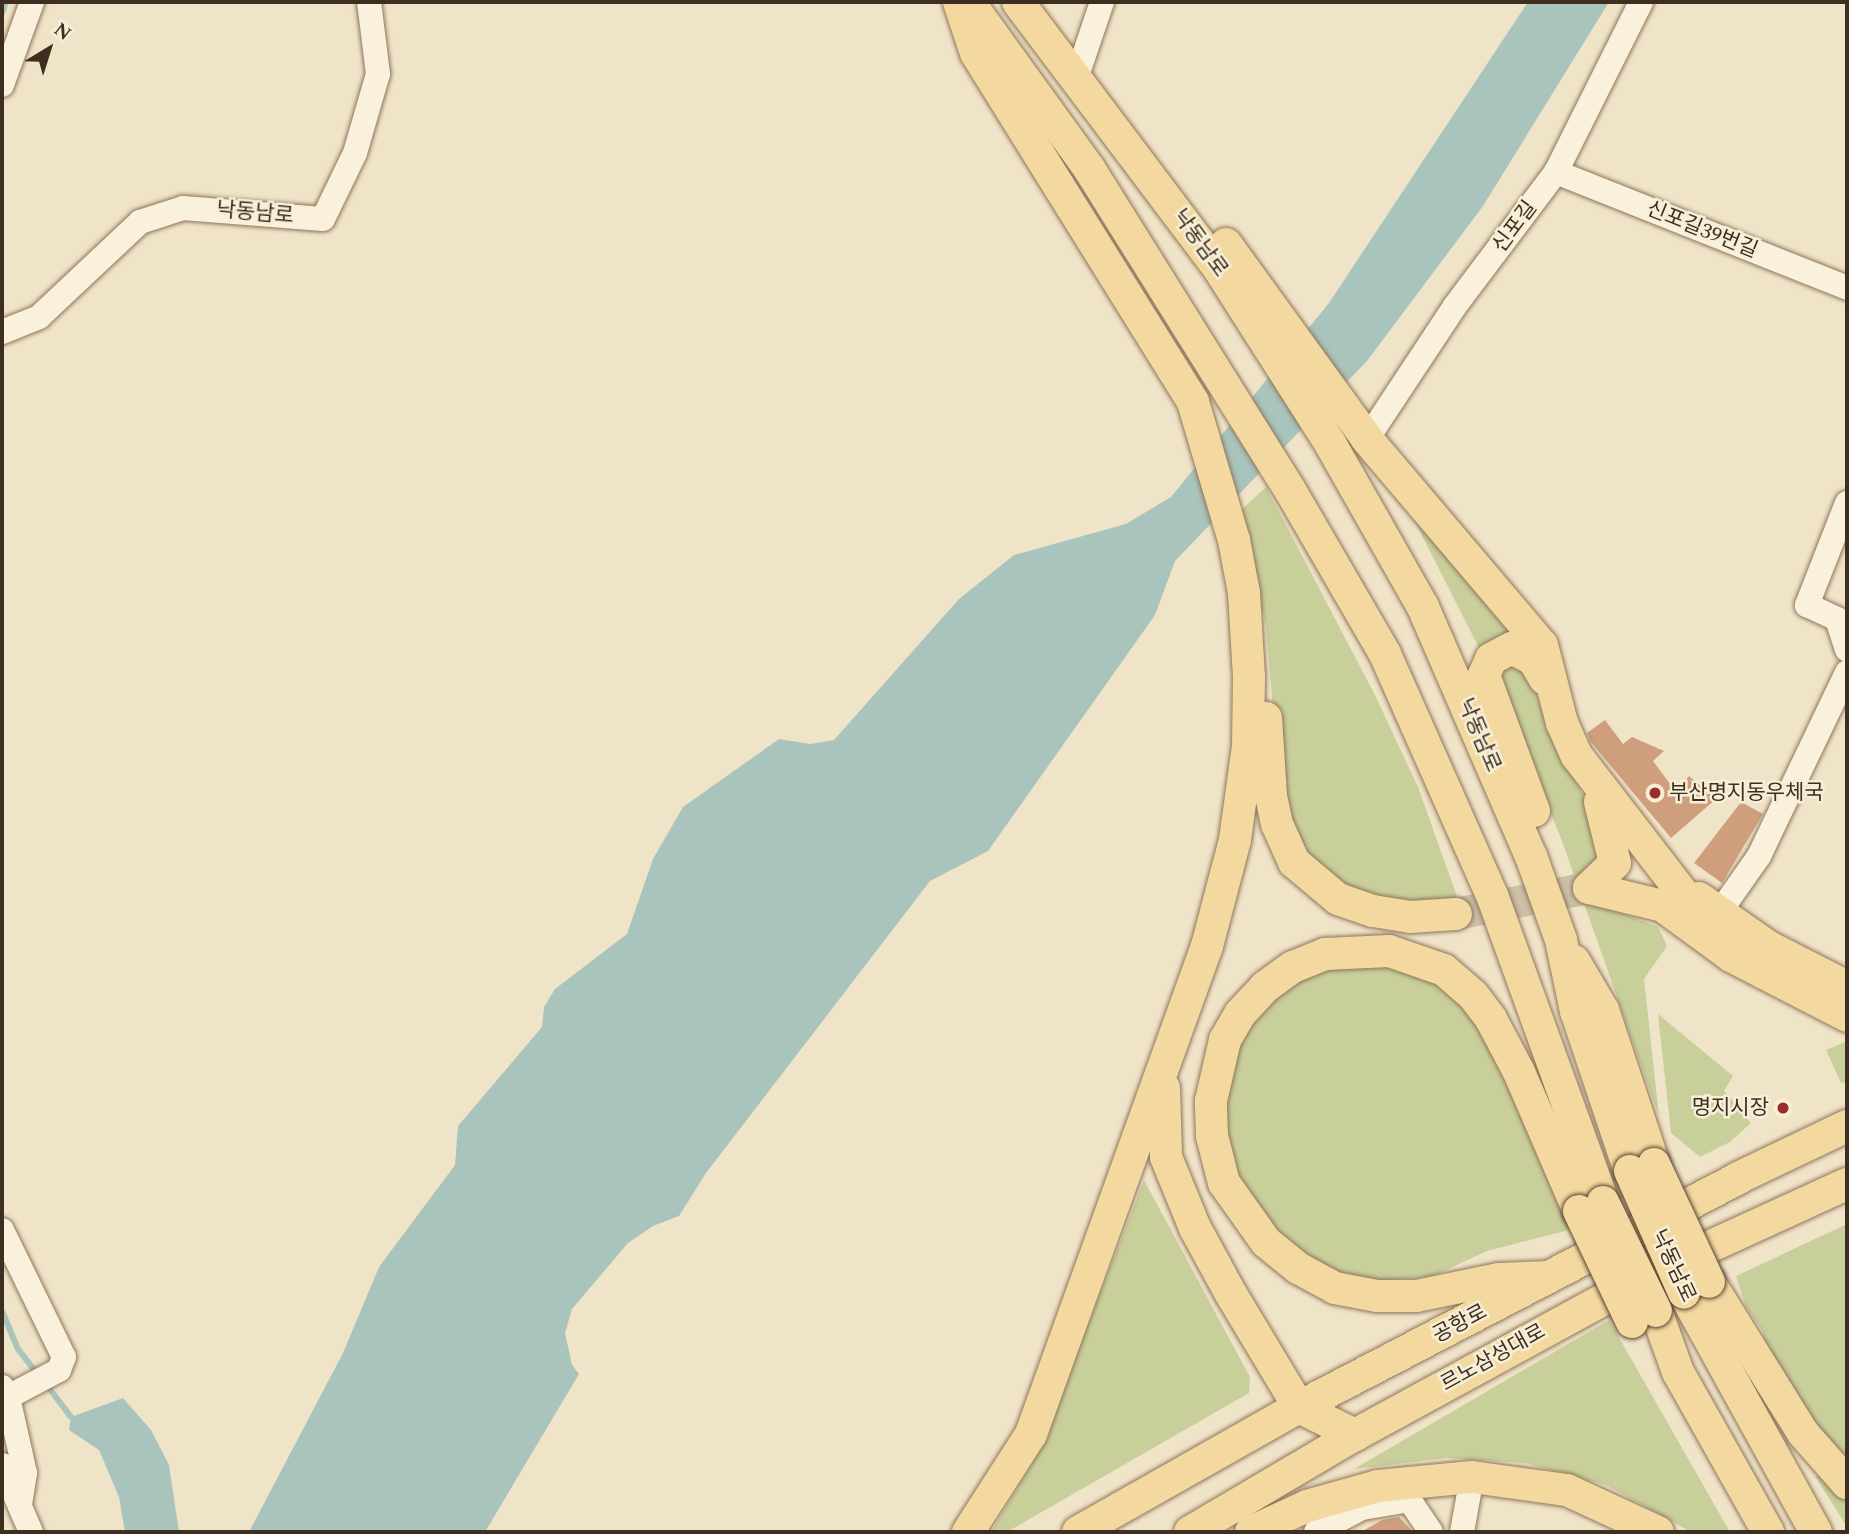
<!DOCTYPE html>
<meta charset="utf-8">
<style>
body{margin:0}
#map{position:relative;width:1849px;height:1534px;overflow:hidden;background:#f0e4c8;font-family:Spectral,"Noto Sans KR",serif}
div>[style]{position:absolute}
.green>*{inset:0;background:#c9cf9b}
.water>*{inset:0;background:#a9c4bc}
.stream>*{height:6px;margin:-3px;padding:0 3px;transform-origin:3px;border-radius:3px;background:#a9c4bc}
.building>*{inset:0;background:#cf9f7d}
.major-tunnel>*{height:32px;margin-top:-16px;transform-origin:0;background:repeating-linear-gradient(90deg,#ccc0a6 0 32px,transparent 0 48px)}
.roads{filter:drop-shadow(0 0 2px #8d765c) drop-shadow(0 0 2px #8d765c)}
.minor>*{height:24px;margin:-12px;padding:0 12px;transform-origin:12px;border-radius:12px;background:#faf1dc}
.major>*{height:32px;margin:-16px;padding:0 16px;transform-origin:16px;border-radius:16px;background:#f3d9a0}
.bridges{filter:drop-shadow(0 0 2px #5b4430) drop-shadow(0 0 2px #5b4430)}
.major-bridge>*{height:32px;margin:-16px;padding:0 16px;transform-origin:16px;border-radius:16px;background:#f3d9a0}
.dots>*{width:19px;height:19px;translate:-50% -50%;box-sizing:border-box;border:4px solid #f7eed8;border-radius:50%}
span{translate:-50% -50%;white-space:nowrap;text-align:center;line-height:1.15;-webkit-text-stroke:5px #f7eed8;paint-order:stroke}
.street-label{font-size:21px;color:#3d2e20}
.poi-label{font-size:21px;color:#3d2e20}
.left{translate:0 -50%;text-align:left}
.right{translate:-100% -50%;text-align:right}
.frame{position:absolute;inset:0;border:4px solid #3d2e20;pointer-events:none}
.north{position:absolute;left:14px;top:14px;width:70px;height:70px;-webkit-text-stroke:5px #f7eed8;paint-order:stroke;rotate:38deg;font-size:19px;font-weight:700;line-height:28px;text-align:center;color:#3d2e20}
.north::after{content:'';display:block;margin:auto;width:24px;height:32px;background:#3d2e20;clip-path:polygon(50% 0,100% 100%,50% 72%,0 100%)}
</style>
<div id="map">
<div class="green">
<i style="clip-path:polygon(1266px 487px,1375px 695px,1418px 787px,1459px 902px,1398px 906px,1326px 879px,1298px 844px,1278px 767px,1266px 627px,1239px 512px)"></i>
<i style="clip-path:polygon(1405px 502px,1519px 635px,1499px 636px,1479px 648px)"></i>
<i style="clip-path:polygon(1516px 664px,1534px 686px,1548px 731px,1608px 841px,1588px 900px,1658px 927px,1667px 946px,1644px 979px,1659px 1116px,1562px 841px,1500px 689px,1502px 668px)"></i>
<i style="clip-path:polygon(1359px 959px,1424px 971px,1467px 1005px,1505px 1065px,1569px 1230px,1487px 1251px,1431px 1277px,1377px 1280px,1344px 1275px,1306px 1256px,1266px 1225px,1235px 1174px,1223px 1106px,1240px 1035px,1295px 977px)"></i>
<i style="clip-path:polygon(1658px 1014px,1733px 1076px,1724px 1091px,1751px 1123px,1730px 1142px,1700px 1157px,1671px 1133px)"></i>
<i style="clip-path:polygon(1847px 1041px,1847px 1082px,1841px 1083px,1826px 1050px)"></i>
<i style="clip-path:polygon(1144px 1180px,1250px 1377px,1249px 1393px,1007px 1532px,991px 1532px,1039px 1452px)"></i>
<i style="clip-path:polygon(1847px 1224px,1847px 1460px,1825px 1437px,1767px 1350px,1762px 1330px,1746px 1307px,1736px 1276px)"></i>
<i style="clip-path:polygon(1609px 1320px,1730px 1532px,1691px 1532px,1606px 1485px,1525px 1463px,1447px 1458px,1354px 1469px)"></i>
<i style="clip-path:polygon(1819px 1475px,1847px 1498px,1847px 1527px,1815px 1476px)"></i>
</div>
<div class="water">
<i style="clip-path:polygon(1528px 2px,1609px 2px,1483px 206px,1367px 361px,1175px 561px,1155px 615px,988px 851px,930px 881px,706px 1173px,679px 1216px,653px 1226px,628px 1243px,572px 1309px,565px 1333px,572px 1365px,579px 1374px,485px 1532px,249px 1532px,343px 1353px,379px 1267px,455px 1165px,458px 1126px,542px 1027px,544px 1007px,555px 989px,627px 934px,653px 859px,683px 807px,779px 739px,810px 744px,834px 740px,959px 599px,1014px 555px,1126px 524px,1171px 497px,1329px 303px)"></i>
<i style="clip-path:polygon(123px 1398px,151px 1430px,169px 1465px,179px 1532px,125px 1532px,119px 1497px,99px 1450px,69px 1430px,71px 1417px)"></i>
</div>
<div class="stream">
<i style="left:2px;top:13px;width:12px;rotate:-70deg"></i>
<i style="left:2px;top:1311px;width:41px;rotate:67.2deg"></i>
<i style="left:18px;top:1349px;width:34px;rotate:52deg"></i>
<i style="left:46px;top:1384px;width:41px;rotate:52.9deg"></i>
</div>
<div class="building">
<i style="clip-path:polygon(1605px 720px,1623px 744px,1632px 737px,1664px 751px,1653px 761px,1676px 792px,1689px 776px,1716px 799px,1671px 838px,1590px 741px,1587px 733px)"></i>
<i style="clip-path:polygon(1741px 802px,1763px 814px,1722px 883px,1694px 863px)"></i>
<i style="clip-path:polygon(1399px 1517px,1413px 1532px,1361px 1532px,1382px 1520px)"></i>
</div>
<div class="major-tunnel">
<i style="left:1456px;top:914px;width:136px;rotate:-11.1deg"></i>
</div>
<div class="roads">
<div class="minor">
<i style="left:1078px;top:73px;width:75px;rotate:-71.3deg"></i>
<i style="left:2px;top:85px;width:88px;rotate:-70.1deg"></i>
<i style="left:1556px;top:172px;width:313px;rotate:21.7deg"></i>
<i style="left:2px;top:332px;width:40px;rotate:-22deg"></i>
<i style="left:39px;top:317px;width:139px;rotate:-43.2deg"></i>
<i style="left:140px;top:222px;width:45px;rotate:-18deg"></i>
<i style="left:183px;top:208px;width:140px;rotate:4.5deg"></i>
<i style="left:323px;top:219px;width:73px;rotate:-64.1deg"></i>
<i style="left:355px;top:153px;width:82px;rotate:-73.8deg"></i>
<i style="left:378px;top:74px;width:73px;rotate:-97.1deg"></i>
<i style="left:1367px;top:439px;width:159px;rotate:-56.5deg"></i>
<i style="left:1455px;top:306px;width:168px;rotate:-53deg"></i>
<i style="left:1556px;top:172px;width:190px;rotate:-63.4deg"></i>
<i style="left:1847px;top:503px;width:110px;rotate:111.4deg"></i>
<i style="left:1807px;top:605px;width:33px;rotate:25deg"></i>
<i style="left:1837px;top:619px;width:32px;rotate:72deg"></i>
<i style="left:1719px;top:913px;width:70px;rotate:-54.9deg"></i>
<i style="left:1759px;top:856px;width:204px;rotate:-64.4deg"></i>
<i style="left:2px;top:1230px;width:141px;rotate:64deg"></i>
<i style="left:64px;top:1357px;width:14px;rotate:111deg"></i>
<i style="left:59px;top:1370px;width:58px;rotate:152.1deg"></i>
<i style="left:2px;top:1387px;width:12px;rotate:59deg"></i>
<i style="left:8px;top:1397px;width:78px;rotate:77.4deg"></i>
<i style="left:25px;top:1473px;width:33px;rotate:99deg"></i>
<i style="left:2px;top:1465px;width:73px;rotate:66.6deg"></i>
<i style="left:1400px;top:1486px;width:55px;rotate:56deg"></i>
<i style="left:1316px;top:1532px;width:52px;rotate:-27.6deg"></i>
<i style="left:1362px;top:1508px;width:49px;rotate:-9.5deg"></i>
<i style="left:1462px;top:1532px;width:56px;rotate:-79.7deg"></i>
</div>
<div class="major">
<i style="left:959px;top:2px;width:54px;rotate:71.6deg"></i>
<i style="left:976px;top:53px;width:411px;rotate:58.1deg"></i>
<i style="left:1193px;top:402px;width:144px;rotate:73.5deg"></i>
<i style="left:1234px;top:540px;width:54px;rotate:79.3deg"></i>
<i style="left:1244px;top:593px;width:83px;rotate:86.6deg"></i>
<i style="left:1249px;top:676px;width:70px;rotate:90.8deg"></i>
<i style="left:1248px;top:746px;width:95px;rotate:97.9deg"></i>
<i style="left:1235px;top:840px;width:110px;rotate:104.8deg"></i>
<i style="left:1207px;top:946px;width:519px;rotate:109.83deg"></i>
<i style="left:1031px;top:1434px;width:117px;rotate:122.7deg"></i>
<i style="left:969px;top:2px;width:207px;rotate:54.2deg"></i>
<i style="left:1090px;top:170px;width:377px;rotate:58deg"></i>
<i style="left:1290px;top:490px;width:190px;rotate:59.9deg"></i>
<i style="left:1385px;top:654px;width:264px;rotate:66.1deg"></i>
<i style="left:1492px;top:895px;width:326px;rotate:70.1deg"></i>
<i style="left:1018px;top:2px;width:334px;rotate:53deg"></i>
<i style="left:1219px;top:269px;width:209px;rotate:57.5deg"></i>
<i style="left:1331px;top:445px;width:186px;rotate:60.4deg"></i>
<i style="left:1423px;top:607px;width:271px;rotate:66.6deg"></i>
<i style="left:1531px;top:856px;width:89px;rotate:70.3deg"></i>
<i style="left:1561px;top:940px;width:73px;rotate:78.1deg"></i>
<i style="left:1576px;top:1011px;width:169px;rotate:71.4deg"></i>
<i style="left:1226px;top:244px;width:241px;rotate:54.1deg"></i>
<i style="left:1367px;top:439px;width:270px;rotate:49.7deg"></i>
<i style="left:1542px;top:645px;width:81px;rotate:75.6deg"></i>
<i style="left:1562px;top:723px;width:36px;rotate:66deg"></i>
<i style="left:1577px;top:756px;width:252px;rotate:52.4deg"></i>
<i style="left:1266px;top:718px;width:78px;rotate:86.3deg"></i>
<i style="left:1271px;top:796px;width:29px;rotate:78deg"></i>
<i style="left:1277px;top:824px;width:42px;rotate:65.9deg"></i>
<i style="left:1294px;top:862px;width:57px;rotate:40.1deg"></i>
<i style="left:1338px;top:899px;width:37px;rotate:19deg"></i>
<i style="left:1373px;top:911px;width:37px;rotate:9deg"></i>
<i style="left:1410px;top:917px;width:46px;rotate:-3.7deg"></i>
<i style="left:1534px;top:811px;width:145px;rotate:-110.2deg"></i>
<i style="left:1484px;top:675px;width:17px;rotate:-66deg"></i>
<i style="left:1491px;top:659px;width:24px;rotate:-28deg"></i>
<i style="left:1512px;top:648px;width:24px;rotate:28deg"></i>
<i style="left:1533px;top:659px;width:23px;rotate:59deg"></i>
<i style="left:1589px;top:888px;width:76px;rotate:13.7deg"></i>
<i style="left:1663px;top:906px;width:84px;rotate:36.3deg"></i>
<i style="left:1731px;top:956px;width:131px;rotate:27.3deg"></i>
<i style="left:1589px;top:888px;width:36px;rotate:-44deg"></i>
<i style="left:1615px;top:863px;width:63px;rotate:-103.8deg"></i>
<i style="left:1699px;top:898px;width:85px;rotate:35deg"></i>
<i style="left:1769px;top:947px;width:88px;rotate:27.1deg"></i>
<i style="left:1574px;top:961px;width:57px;rotate:59.4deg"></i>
<i style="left:1603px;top:1010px;width:162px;rotate:71.7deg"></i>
<i style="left:1164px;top:1088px;width:69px;rotate:88.3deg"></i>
<i style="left:1166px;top:1157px;width:77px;rotate:67.8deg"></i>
<i style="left:1195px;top:1228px;width:75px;rotate:61.4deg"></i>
<i style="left:1231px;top:1294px;width:132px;rotate:59deg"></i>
<i style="left:1299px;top:1407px;width:63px;rotate:26.6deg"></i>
<i style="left:1549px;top:1277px;width:50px;rotate:177.7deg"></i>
<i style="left:1499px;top:1279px;width:85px;rotate:168.4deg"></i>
<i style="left:1416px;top:1296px;width:39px;rotate:180deg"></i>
<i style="left:1377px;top:1296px;width:43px;rotate:-169.2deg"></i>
<i style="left:1335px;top:1288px;width:42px;rotate:-151.6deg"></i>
<i style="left:1298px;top:1268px;width:41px;rotate:-140.9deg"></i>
<i style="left:1266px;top:1242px;width:72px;rotate:-125.4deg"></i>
<i style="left:1224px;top:1183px;width:49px;rotate:-104.3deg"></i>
<i style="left:1212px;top:1136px;width:35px;rotate:-92deg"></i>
<i style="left:1211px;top:1101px;width:63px;rotate:-77.1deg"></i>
<i style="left:1225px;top:1040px;width:30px;rotate:-60deg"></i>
<i style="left:1240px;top:1014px;width:37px;rotate:-47deg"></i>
<i style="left:1265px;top:987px;width:34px;rotate:-36deg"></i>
<i style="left:1293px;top:967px;width:35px;rotate:-22deg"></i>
<i style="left:1325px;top:954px;width:64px;rotate:-2.7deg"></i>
<i style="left:1389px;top:951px;width:58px;rotate:19.1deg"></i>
<i style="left:1444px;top:970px;width:38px;rotate:41deg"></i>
<i style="left:1473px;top:995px;width:30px;rotate:53deg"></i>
<i style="left:1491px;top:1019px;width:60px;rotate:62.2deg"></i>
<i style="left:1519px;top:1072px;width:151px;rotate:66.7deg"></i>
<i style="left:1709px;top:1282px;width:178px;rotate:58.1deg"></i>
<i style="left:1803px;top:1433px;width:67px;rotate:48.7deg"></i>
<i style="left:1684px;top:1293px;width:273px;rotate:61.1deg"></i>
<i style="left:1656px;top:1311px;width:65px;rotate:70.2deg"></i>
<i style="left:1678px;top:1372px;width:184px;rotate:60.6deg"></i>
<i style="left:1078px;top:1532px;width:254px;rotate:-29.5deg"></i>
<i style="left:1299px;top:1407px;width:495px;rotate:-27.5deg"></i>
<i style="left:1738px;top:1178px;width:121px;rotate:-25.5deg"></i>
<i style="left:1190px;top:1532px;width:191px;rotate:-30.5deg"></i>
<i style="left:1355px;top:1435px;width:336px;rotate:-28.6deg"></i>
<i style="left:1650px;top:1274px;width:217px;rotate:-24.6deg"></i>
<i style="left:1251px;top:1532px;width:62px;rotate:-24.9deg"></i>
<i style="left:1307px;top:1506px;width:74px;rotate:-15.7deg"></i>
<i style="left:1378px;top:1486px;width:94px;rotate:-5.5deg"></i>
<i style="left:1472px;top:1477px;width:96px;rotate:7.8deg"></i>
<i style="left:1567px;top:1490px;width:100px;rotate:24.8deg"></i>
</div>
</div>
<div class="bridges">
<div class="major-bridge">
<i style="left:1654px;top:1164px;width:130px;rotate:65deg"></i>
<i style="left:1630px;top:1171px;width:133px;rotate:66.1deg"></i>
<i style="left:1603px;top:1202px;width:121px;rotate:64.1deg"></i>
<i style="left:1579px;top:1211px;width:123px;rotate:64.5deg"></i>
</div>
</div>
<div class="dots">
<i style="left:1655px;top:793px;background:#9e2a2b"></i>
<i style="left:1783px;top:1108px;background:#9e2a2b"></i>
</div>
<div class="street-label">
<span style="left:255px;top:213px;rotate:5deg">낙동남로</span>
<span style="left:1515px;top:227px;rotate:-53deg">신포길</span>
<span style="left:1702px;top:230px;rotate:22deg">신포길39번길</span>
<span style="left:1200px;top:243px;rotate:54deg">낙동남로</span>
<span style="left:1479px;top:735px;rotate:67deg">낙동남로</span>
<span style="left:1673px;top:1266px;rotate:65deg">낙동남로</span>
<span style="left:1460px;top:1324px;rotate:-28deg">공항로</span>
<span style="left:1493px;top:1358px;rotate:-29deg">르노삼성대로</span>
</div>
<div class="poi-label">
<span class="left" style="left:1669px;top:793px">부산명지동우체국</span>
<span class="right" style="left:1769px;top:1108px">명지시장</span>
</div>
<div class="frame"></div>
<div class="north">N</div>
</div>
